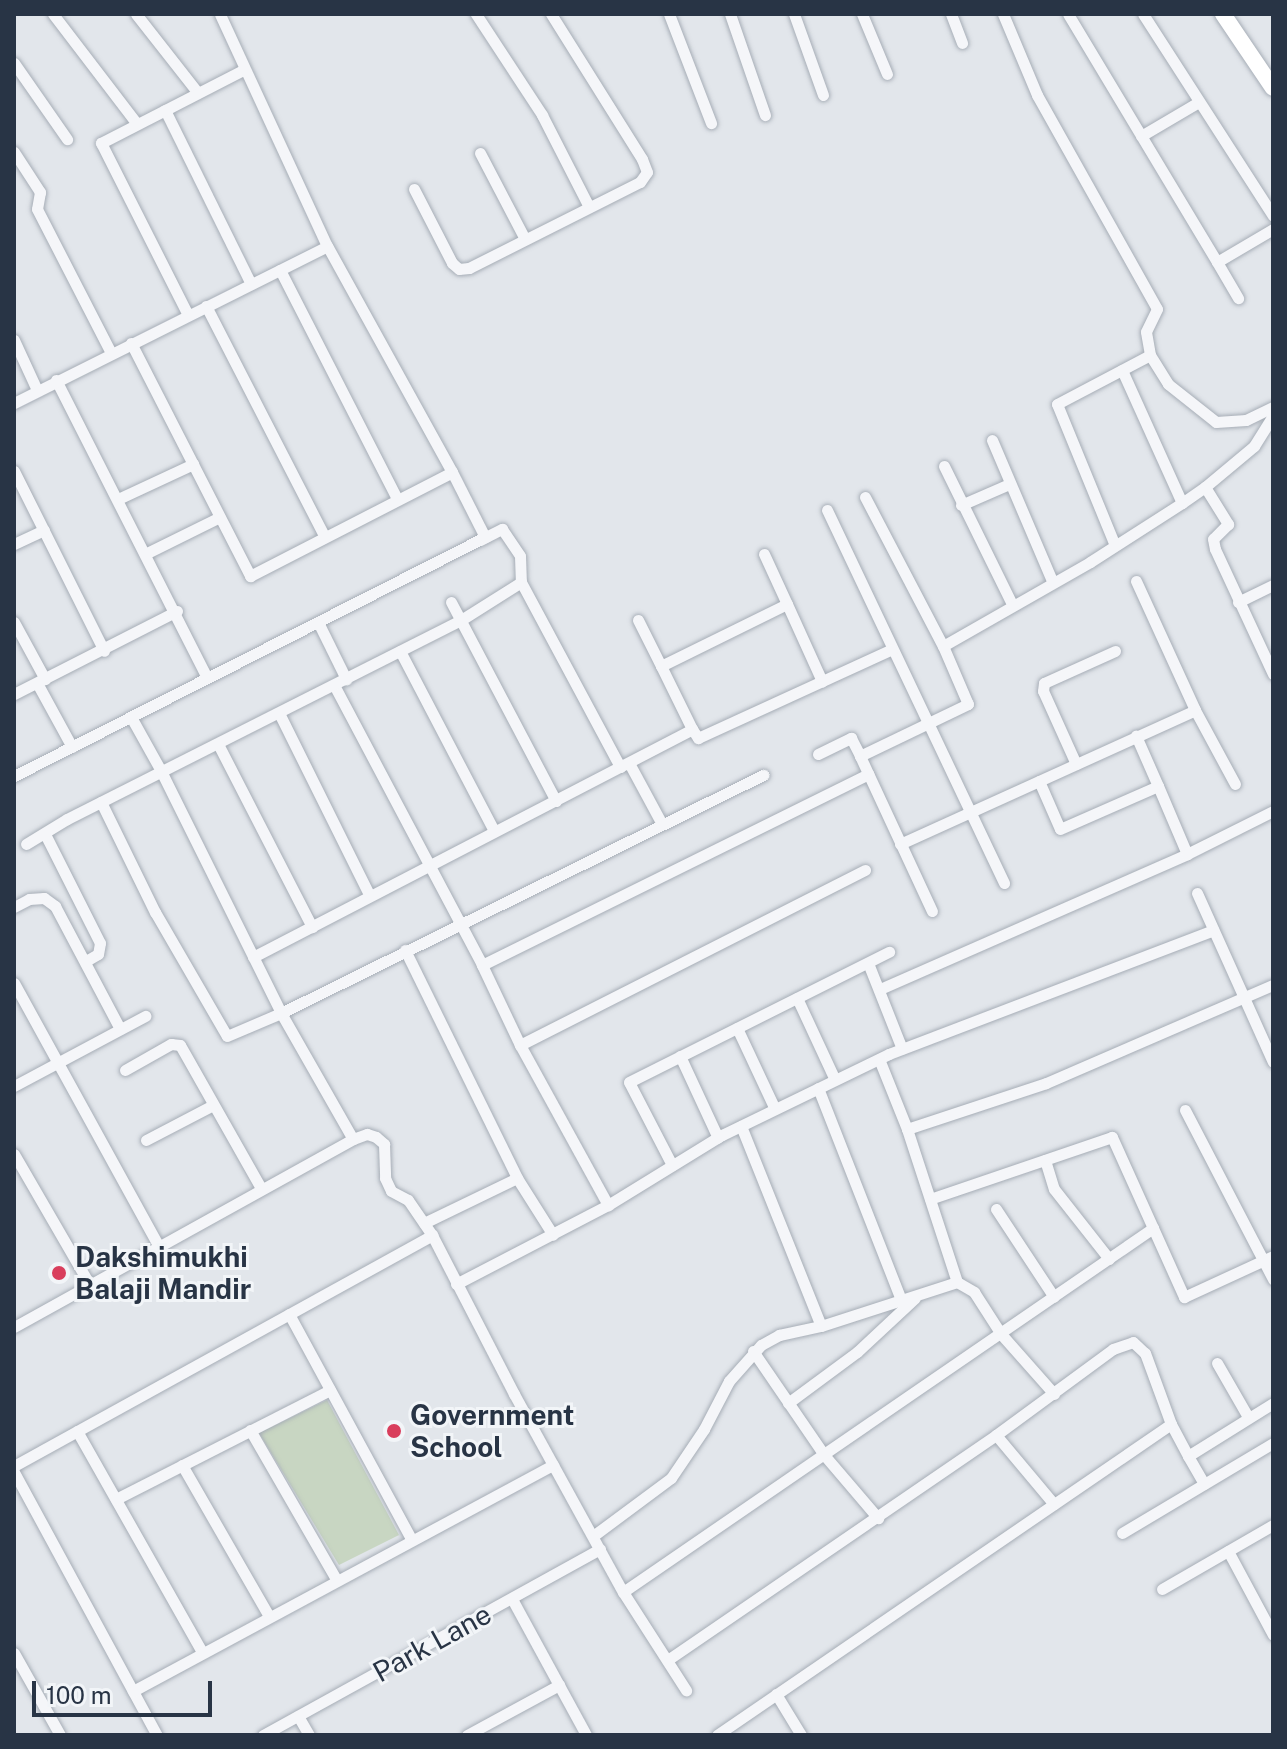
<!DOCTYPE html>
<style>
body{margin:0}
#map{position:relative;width:1287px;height:1749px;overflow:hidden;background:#e2e6eb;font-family:"Public Sans",sans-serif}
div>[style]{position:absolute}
.green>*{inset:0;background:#c8d6c2}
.roads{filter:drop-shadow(0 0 2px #a6adb6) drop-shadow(0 0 2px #a6adb6)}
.street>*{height:11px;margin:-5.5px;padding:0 5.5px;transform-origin:5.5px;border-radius:5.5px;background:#f5f6f9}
.secondary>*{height:16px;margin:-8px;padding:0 8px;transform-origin:8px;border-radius:8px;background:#fff}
.dots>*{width:22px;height:22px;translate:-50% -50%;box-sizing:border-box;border:4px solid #f2f5f8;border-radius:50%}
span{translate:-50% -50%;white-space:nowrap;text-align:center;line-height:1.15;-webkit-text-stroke:6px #f2f5f8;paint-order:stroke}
.poi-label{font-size:28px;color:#283445;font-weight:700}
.left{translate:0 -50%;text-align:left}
.street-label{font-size:28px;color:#283445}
.frame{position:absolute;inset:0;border:16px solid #283445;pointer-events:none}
.scale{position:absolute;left:32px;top:1681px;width:180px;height:36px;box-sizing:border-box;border:4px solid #283445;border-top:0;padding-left:10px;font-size:24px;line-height:28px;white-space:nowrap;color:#283445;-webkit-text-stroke:6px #f2f5f8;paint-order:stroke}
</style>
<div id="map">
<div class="green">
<i style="clip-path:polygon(327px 1400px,399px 1535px,339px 1565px,259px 1433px)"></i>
</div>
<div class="roads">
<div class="street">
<i style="left:53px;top:14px;width:138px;rotate:52.6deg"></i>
<i style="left:136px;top:14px;width:100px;rotate:51.9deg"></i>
<i style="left:476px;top:14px;width:121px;rotate:56.8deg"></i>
<i style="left:542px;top:115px;width:103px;rotate:62.9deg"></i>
<i style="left:669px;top:14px;width:117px;rotate:68.9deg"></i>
<i style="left:730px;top:14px;width:107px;rotate:70.9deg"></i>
<i style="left:794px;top:14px;width:86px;rotate:70.3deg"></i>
<i style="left:862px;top:14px;width:65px;rotate:67.4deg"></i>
<i style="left:951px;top:14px;width:31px;rotate:69deg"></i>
<i style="left:1003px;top:14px;width:88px;rotate:67.2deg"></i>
<i style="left:1037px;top:95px;width:245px;rotate:60.7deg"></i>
<i style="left:1157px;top:309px;width:25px;rotate:116deg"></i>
<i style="left:1146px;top:332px;width:23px;rotate:80deg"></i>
<i style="left:1150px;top:355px;width:34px;rotate:58deg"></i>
<i style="left:1168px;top:384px;width:61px;rotate:38.4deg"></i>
<i style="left:1216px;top:422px;width:30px;rotate:-4deg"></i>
<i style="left:1246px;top:420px;width:30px;rotate:-26deg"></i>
<i style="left:1068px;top:14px;width:289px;rotate:59deg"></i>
<i style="left:1217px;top:262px;width:65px;rotate:-30.5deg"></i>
<i style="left:1143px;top:14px;width:240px;rotate:57.2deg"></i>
<i style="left:14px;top:63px;width:93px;rotate:55.1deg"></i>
<i style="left:165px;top:110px;width:194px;rotate:63.7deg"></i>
<i style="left:1141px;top:136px;width:65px;rotate:-30.5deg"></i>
<i style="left:14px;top:152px;width:48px;rotate:57deg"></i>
<i style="left:40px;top:192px;width:17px;rotate:100deg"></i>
<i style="left:37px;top:209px;width:162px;rotate:62.8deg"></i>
<i style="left:480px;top:153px;width:97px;rotate:62.4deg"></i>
<i style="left:414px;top:189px;width:83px;rotate:62.8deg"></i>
<i style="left:452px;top:263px;width:9px;rotate:41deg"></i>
<i style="left:459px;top:269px;width:10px;rotate:-6deg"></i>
<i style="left:469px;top:268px;width:191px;rotate:-26.7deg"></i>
<i style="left:640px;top:182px;width:12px;rotate:-55deg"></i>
<i style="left:647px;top:172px;width:14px;rotate:-111deg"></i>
<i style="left:642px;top:159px;width:171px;rotate:-122.1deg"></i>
<i style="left:1217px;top:262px;width:42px;rotate:59.7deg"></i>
<i style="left:280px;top:270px;width:257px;rotate:62.9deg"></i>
<i style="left:206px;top:306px;width:259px;rotate:62.8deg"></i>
<i style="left:188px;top:315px;width:193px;rotate:-116.8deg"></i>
<i style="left:101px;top:143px;width:160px;rotate:-27.2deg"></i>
<i style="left:14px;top:340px;width:55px;rotate:65.3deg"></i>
<i style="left:131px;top:343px;width:262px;rotate:62.9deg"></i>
<i style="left:250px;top:576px;width:227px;rotate:-27.2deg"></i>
<i style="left:452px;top:472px;width:258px;rotate:-118.9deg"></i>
<i style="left:327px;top:246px;width:255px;rotate:-114.8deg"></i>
<i style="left:56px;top:380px;width:333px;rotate:63.1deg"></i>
<i style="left:14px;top:403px;width:350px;rotate:-26.6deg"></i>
<i style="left:992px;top:440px;width:153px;rotate:66.9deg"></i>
<i style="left:944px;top:466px;width:154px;rotate:63.8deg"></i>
<i style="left:14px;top:471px;width:201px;rotate:63.4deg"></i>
<i style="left:1205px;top:487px;width:64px;rotate:-39.9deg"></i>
<i style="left:1254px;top:446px;width:36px;rotate:-58deg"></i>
<i style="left:865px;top:497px;width:168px;rotate:62.4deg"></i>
<i style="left:943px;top:646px;width:63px;rotate:66.7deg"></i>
<i style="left:968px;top:704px;width:120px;rotate:154.3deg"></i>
<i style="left:860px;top:756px;width:171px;rotate:65.1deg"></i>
<i style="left:118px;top:499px;width:83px;rotate:-25deg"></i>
<i style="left:1182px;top:503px;width:28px;rotate:-35deg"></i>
<i style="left:1205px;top:487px;width:44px;rotate:58.1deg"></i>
<i style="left:1228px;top:524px;width:21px;rotate:135deg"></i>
<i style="left:1213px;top:539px;width:10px;rotate:79deg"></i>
<i style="left:1215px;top:549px;width:138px;rotate:65.1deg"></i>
<i style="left:961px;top:505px;width:52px;rotate:-23.6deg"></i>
<i style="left:827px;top:510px;width:413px;rotate:64.6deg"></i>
<i style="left:480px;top:540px;width:25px;rotate:-27deg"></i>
<i style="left:502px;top:529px;width:32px;rotate:56deg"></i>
<i style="left:520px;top:556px;width:26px;rotate:88deg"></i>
<i style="left:1114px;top:543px;width:150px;rotate:-112.3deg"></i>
<i style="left:1057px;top:404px;width:105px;rotate:-27.8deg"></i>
<i style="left:14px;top:544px;width:33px;rotate:-25deg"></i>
<i style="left:147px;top:553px;width:81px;rotate:-26.3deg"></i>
<i style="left:1136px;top:581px;width:142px;rotate:65.4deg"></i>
<i style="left:451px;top:602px;width:225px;rotate:62.2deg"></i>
<i style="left:1238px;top:602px;width:39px;rotate:-26deg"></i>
<i style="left:787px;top:604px;width:85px;rotate:65.6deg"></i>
<i style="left:638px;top:620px;width:51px;rotate:63.4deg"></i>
<i style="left:14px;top:622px;width:65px;rotate:61.5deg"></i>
<i style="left:318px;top:622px;width:64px;rotate:63.8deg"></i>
<i style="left:943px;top:646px;width:169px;rotate:-29.7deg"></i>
<i style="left:1090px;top:562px;width:109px;rotate:-32.7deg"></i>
<i style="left:1182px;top:503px;width:146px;rotate:-114.3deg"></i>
<i style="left:400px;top:651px;width:203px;rotate:62.4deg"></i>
<i style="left:37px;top:683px;width:73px;rotate:61.3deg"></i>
<i style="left:334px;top:685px;width:317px;rotate:62.1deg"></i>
<i style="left:482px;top:965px;width:89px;rotate:64.6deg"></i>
<i style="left:520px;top:1045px;width:183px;rotate:61.2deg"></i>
<i style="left:14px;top:694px;width:183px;rotate:-27deg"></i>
<i style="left:279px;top:713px;width:204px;rotate:63.6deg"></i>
<i style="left:131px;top:717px;width:62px;rotate:60.9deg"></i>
<i style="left:161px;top:771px;width:270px;rotate:63.6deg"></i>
<i style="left:281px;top:1013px;width:145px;rotate:60.3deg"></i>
<i style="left:692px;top:729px;width:70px;rotate:-116.2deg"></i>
<i style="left:661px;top:666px;width:140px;rotate:-26.2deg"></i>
<i style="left:787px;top:604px;width:55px;rotate:-114.7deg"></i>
<i style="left:218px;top:744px;width:206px;rotate:62.8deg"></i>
<i style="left:818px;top:754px;width:37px;rotate:-26deg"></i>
<i style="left:851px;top:738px;width:20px;rotate:63deg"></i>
<i style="left:629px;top:763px;width:69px;rotate:61.6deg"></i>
<i style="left:1076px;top:764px;width:80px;rotate:-114.3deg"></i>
<i style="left:1043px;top:691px;width:8px;rotate:-83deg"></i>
<i style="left:1044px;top:683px;width:78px;rotate:-24.3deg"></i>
<i style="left:14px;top:776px;width:528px;rotate:-26.9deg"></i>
<i style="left:485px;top:537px;width:73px;rotate:-116.9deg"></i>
<i style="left:1039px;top:781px;width:52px;rotate:66.4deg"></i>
<i style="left:1060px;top:829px;width:107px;rotate:-23.7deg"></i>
<i style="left:1158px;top:786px;width:55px;rotate:-113.7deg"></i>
<i style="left:1158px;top:786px;width:74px;rotate:66.9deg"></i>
<i style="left:101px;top:802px;width:123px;rotate:63.9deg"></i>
<i style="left:155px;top:912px;width:143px;rotate:59.9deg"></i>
<i style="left:227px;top:1036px;width:59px;rotate:-23.1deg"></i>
<i style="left:281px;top:1013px;width:538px;rotate:-26.28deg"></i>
<i style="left:45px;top:834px;width:122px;rotate:63.2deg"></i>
<i style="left:100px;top:943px;width:11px;rotate:100deg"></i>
<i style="left:98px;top:954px;width:14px;rotate:150deg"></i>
<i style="left:26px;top:844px;width:48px;rotate:-31.4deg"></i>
<i style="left:67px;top:819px;width:441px;rotate:-26.8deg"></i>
<i style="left:461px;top:620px;width:71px;rotate:-32.3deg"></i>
<i style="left:521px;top:582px;width:210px;rotate:61.8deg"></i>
<i style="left:900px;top:844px;width:324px;rotate:-24.4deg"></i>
<i style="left:1195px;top:710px;width:84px;rotate:61.6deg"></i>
<i style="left:1197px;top:893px;width:185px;rotate:65.8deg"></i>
<i style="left:14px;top:907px;width:17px;rotate:-28deg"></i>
<i style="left:29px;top:899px;width:15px;rotate:-4deg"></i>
<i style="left:44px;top:898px;width:14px;rotate:36deg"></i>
<i style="left:55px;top:906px;width:139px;rotate:62.1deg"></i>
<i style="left:405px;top:950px;width:254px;rotate:63.8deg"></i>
<i style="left:517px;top:1178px;width:67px;rotate:57.7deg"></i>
<i style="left:253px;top:957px;width:495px;rotate:-27.4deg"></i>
<i style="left:692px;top:729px;width:11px;rotate:56deg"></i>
<i style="left:698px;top:738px;width:213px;rotate:-24.6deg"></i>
<i style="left:868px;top:963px;width:92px;rotate:68.4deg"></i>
<i style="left:482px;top:965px;width:431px;rotate:-26.3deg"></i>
<i style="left:14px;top:983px;width:301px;rotate:61.2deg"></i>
<i style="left:880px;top:989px;width:335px;rotate:-23.7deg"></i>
<i style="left:1187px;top:854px;width:96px;rotate:-26.6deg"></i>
<i style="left:797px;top:998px;width:90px;rotate:65.1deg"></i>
<i style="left:737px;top:1028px;width:89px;rotate:64.9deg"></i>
<i style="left:520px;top:1045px;width:387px;rotate:-26.9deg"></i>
<i style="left:680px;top:1056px;width:90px;rotate:65.1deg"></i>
<i style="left:125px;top:1070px;width:53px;rotate:-29.5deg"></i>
<i style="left:171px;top:1044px;width:9px;rotate:6deg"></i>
<i style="left:180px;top:1045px;width:164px;rotate:60.5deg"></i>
<i style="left:14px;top:1086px;width:149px;rotate:-28.1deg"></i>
<i style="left:818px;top:1088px;width:228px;rotate:68.6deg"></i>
<i style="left:1185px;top:1110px;width:191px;rotate:62.5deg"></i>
<i style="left:741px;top:1126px;width:215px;rotate:68.2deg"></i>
<i style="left:907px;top:1129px;width:146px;rotate:-18.3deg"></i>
<i style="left:1046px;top:1083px;width:247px;rotate:-23.4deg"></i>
<i style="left:146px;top:1140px;width:76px;rotate:-27.6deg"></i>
<i style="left:14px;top:1154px;width:151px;rotate:59.9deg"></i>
<i style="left:1045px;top:1160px;width:30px;rotate:73deg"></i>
<i style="left:1054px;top:1189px;width:89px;rotate:51.8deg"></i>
<i style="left:672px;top:1165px;width:93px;rotate:-117.4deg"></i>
<i style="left:629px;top:1082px;width:291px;rotate:-26.6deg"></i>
<i style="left:996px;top:1209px;width:105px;rotate:56.6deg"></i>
<i style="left:424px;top:1223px;width:103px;rotate:-25.8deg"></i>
<i style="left:1153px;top:1228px;width:76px;rotate:65.8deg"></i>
<i style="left:1184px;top:1297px;width:98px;rotate:-24.7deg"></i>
<i style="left:957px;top:1282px;width:20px;rotate:30deg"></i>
<i style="left:974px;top:1292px;width:50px;rotate:57.3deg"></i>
<i style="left:1001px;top:1334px;width:80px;rotate:48.5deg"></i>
<i style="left:456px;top:1284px;width:171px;rotate:-27.5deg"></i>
<i style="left:608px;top:1205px;width:134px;rotate:-31.6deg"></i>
<i style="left:722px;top:1135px;width:186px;rotate:-25.9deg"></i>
<i style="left:889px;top:1054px;width:347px;rotate:-20.9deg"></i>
<i style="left:289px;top:1314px;width:256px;rotate:61.5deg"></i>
<i style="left:14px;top:1327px;width:388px;rotate:-29deg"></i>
<i style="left:353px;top:1139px;width:15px;rotate:-20deg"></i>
<i style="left:367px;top:1134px;width:9px;rotate:18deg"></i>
<i style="left:376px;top:1137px;width:11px;rotate:41deg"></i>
<i style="left:384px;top:1144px;width:34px;rotate:88deg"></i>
<i style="left:385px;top:1178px;width:14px;rotate:65deg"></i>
<i style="left:391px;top:1191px;width:19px;rotate:28deg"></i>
<i style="left:408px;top:1200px;width:42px;rotate:55.6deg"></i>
<i style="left:432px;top:1235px;width:179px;rotate:62.7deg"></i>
<i style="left:514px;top:1394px;width:226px;rotate:61.2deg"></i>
<i style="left:623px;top:1592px;width:117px;rotate:57.3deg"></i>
<i style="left:753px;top:1351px;width:127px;rotate:55.6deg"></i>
<i style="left:825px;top:1456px;width:82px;rotate:49.5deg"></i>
<i style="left:1217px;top:1363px;width:62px;rotate:60.1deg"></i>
<i style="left:788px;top:1403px;width:86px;rotate:-36.5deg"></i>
<i style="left:857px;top:1352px;width:79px;rotate:-43deg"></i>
<i style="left:1171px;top:1424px;width:36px;rotate:62deg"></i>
<i style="left:1188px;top:1456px;width:100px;rotate:-31.9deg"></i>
<i style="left:250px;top:1430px;width:172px;rotate:60deg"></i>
<i style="left:77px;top:1431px;width:254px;rotate:60.5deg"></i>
<i style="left:996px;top:1435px;width:90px;rotate:50deg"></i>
<i style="left:1188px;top:1456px;width:32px;rotate:60deg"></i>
<i style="left:182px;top:1465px;width:174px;rotate:60.1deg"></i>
<i style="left:14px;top:1466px;width:478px;rotate:-28.9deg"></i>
<i style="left:14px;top:1472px;width:299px;rotate:61.5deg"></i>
<i style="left:116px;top:1499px;width:240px;rotate:-27deg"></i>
<i style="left:1122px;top:1533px;width:176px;rotate:-30.8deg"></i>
<i style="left:593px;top:1536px;width:97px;rotate:-36.6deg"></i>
<i style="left:671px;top:1478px;width:59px;rotate:-56deg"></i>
<i style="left:704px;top:1429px;width:54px;rotate:-62.5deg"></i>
<i style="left:729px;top:1381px;width:48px;rotate:-48.4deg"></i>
<i style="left:761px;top:1345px;width:21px;rotate:-29deg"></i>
<i style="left:779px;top:1335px;width:43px;rotate:-12.1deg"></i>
<i style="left:821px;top:1326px;width:143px;rotate:-17.9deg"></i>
<i style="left:957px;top:1282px;width:161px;rotate:-108.1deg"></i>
<i style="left:907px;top:1129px;width:75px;rotate:-111.8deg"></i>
<i style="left:1228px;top:1551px;width:95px;rotate:61.8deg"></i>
<i style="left:1162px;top:1589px;width:128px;rotate:-30deg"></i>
<i style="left:623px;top:1592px;width:643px;rotate:-34.48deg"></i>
<i style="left:1153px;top:1228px;width:100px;rotate:-114.3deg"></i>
<i style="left:1112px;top:1137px;width:192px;rotate:161.2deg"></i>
<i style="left:512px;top:1599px;width:155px;rotate:61.4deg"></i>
<i style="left:14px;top:1653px;width:94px;rotate:60.7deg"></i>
<i style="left:669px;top:1659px;width:396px;rotate:-34.4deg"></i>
<i style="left:996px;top:1435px;width:145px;rotate:-36.3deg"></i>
<i style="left:1113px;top:1349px;width:21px;rotate:-19deg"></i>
<i style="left:1133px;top:1342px;width:16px;rotate:43deg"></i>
<i style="left:1145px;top:1353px;width:76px;rotate:69.9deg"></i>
<i style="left:1171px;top:1424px;width:550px;rotate:145.59deg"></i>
<i style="left:133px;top:1691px;width:477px;rotate:-28.3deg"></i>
<i style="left:776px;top:1694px;width:48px;rotate:58.6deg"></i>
<i style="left:298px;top:1716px;width:22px;rotate:60deg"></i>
<i style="left:263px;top:1735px;width:385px;rotate:-28.9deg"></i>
<i style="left:467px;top:1735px;width:105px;rotate:-28.5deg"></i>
</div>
<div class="secondary">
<i style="left:1223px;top:14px;width:89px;rotate:56deg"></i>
</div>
</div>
<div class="dots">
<i style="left:59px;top:1273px;background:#d93e5c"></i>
<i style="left:394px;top:1431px;background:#d93e5c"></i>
</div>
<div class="poi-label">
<span class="left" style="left:75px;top:1273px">Dakshimukhi<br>Balaji Mandir</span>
<span class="left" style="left:410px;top:1431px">Government<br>School</span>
</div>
<div class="street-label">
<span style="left:432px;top:1643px;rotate:-29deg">Park Lane</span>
</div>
<div class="frame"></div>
<div class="scale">100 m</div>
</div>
